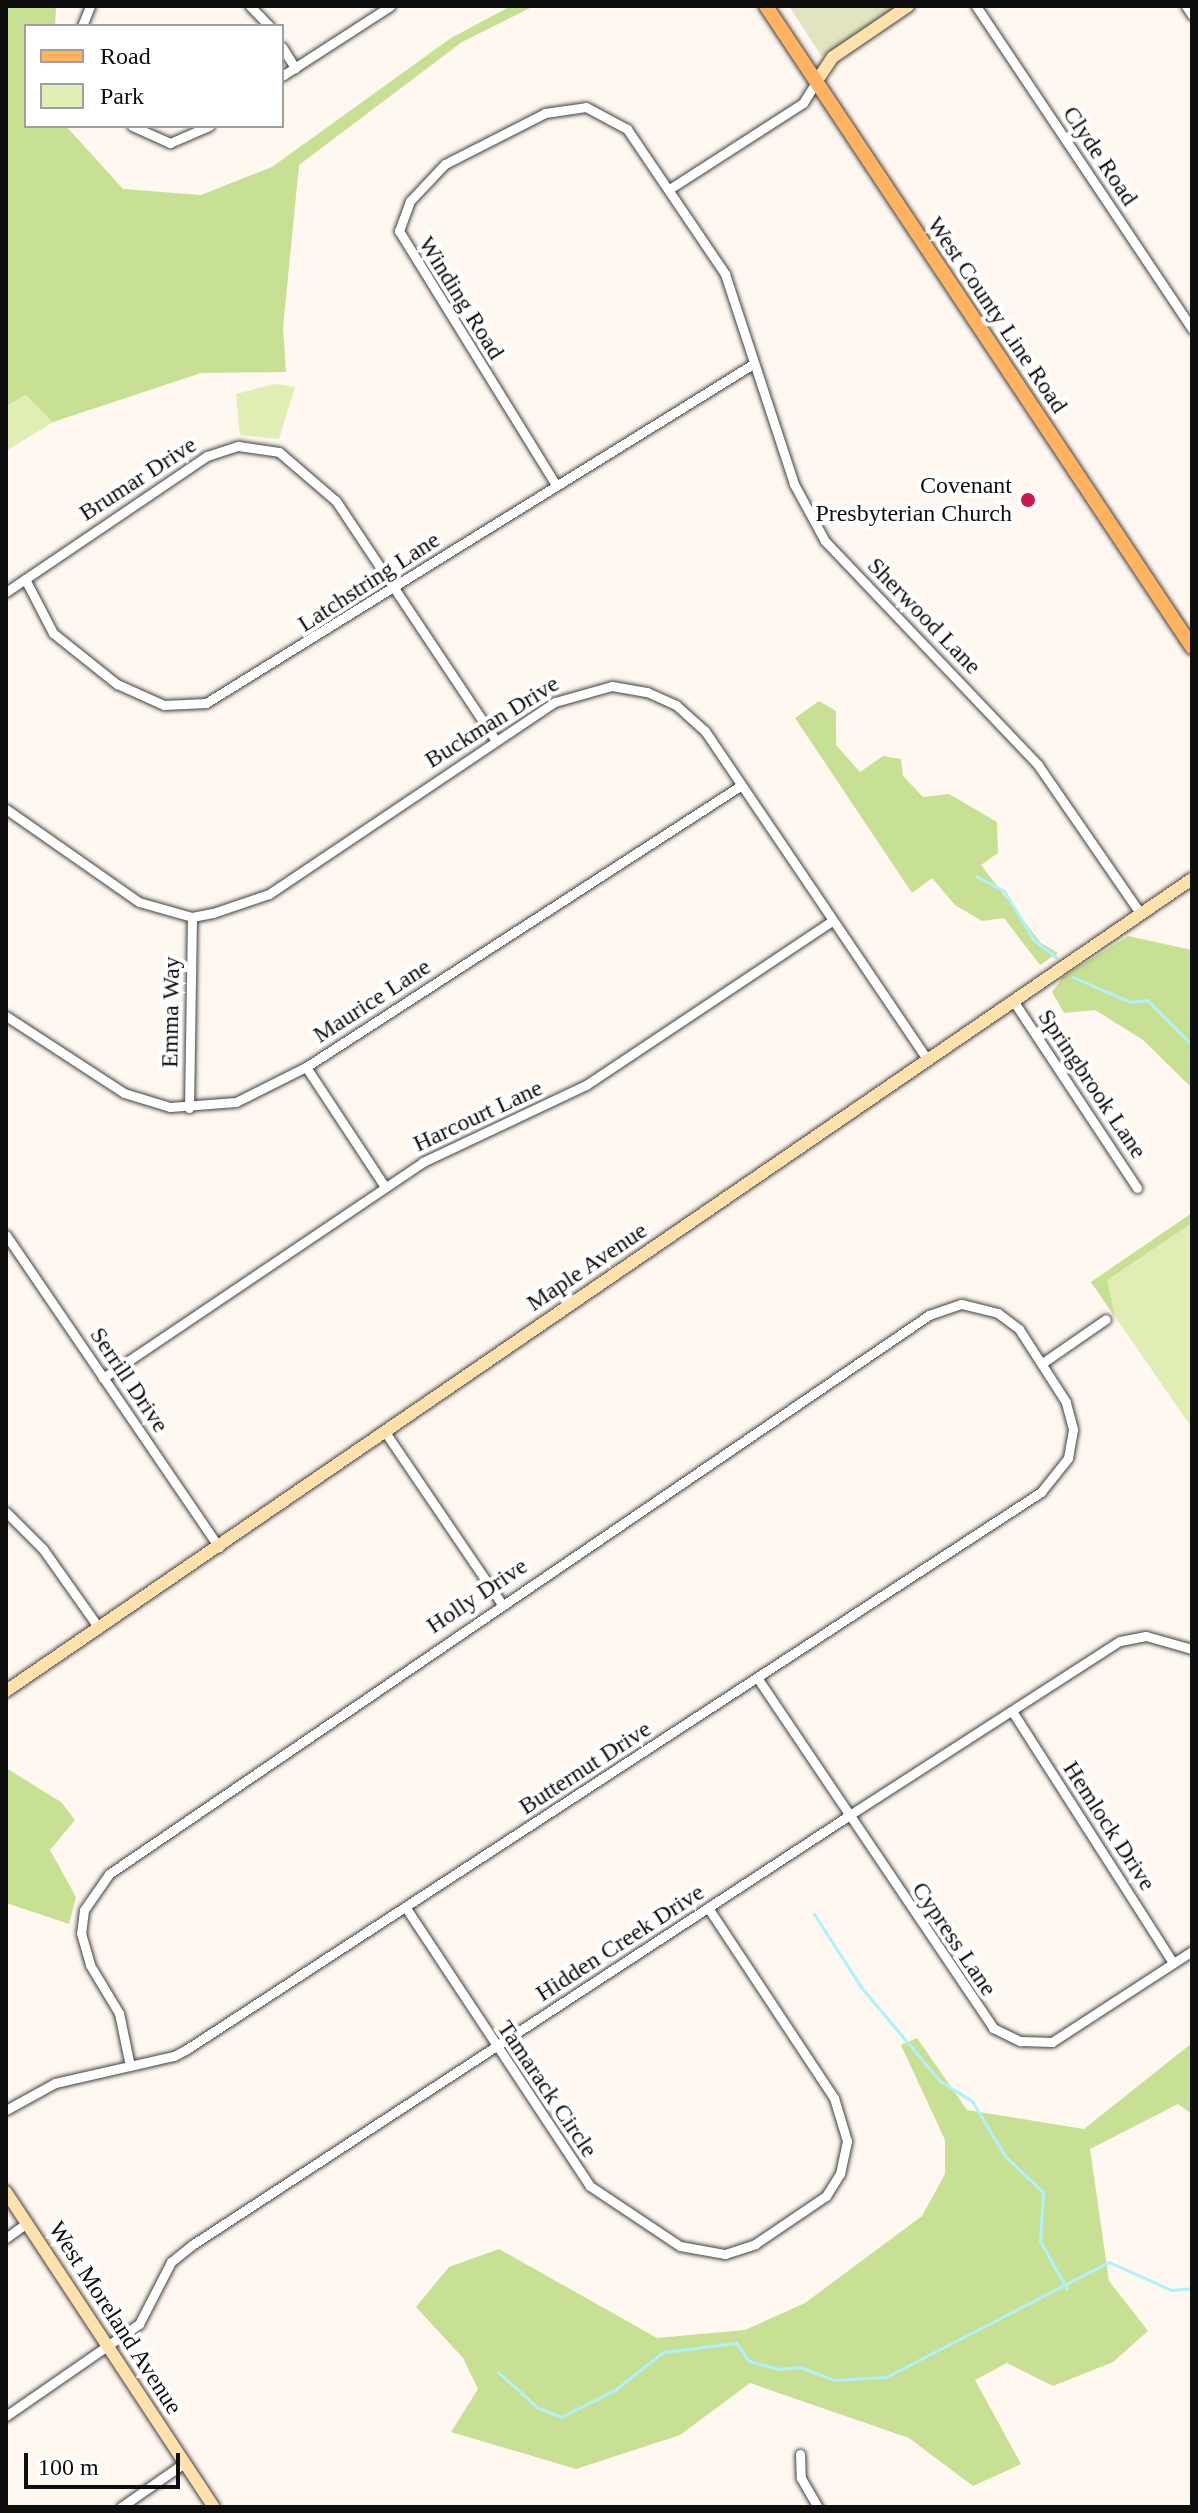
<!DOCTYPE html>
<style>
body{margin:0}
#map{position:relative;width:1198px;height:2513px;overflow:hidden;background:#fff8f0;font-family:"Times New Roman",serif}
div>[style]{position:absolute}
.green>*{inset:0;background:#e0eeb5}
.forest>*{inset:0;background:#c8e093}
.cemetery>*{inset:0;background:#e1e4be}
.stream>*{height:3px;margin:-1.5px;padding:0 1.5px;transform-origin:1.5px;border-radius:1.5px;background:#aff2fc}
.roads{filter:drop-shadow(0 0 2px #414141) drop-shadow(0 0 2px #414141)}
.street>*{height:9px;margin:-4.5px;padding:0 4.5px;transform-origin:4.5px;border-radius:4.5px;background:#fff}
.secondary>*{height:12px;margin:-6px;padding:0 6px;transform-origin:6px;border-radius:6px;background:#ffe1ab}
.primary>*{height:14px;margin:-7px;padding:0 7px;transform-origin:7px;border-radius:7px;background:#ffb260}
.dots>*{width:22px;height:22px;translate:-50% -50%;box-sizing:border-box;border:4px solid #fff;border-radius:50%}
span{translate:-50% -50%;white-space:nowrap;text-align:center;line-height:1.15;-webkit-text-stroke:8px #fff;paint-order:stroke}
.street-label{font-size:24px;color:#0e0e0e}
.poi-label{font-size:24px;color:#0e0e0e}
.right{translate:-100% -50%;text-align:right}
.frame{position:absolute;inset:0;border:8px solid #0e0e0e;pointer-events:none}
.legend{position:absolute;left:24px;top:24px;width:260px;height:104px;box-sizing:border-box;background:#fff;border:2px solid #9f9f9f;margin:0;padding:10px 14px;list-style:none;font-size:24px;color:#0e0e0e}
.legend li{display:flex;align-items:center;gap:16px;height:40px}
.legend b{width:40px;border:2px solid #9f9f9f}
.scale{position:absolute;left:24px;top:2453px;width:156px;height:36px;box-sizing:border-box;border:4px solid #0e0e0e;border-top:0;padding-left:10px;font-size:24px;line-height:28px;white-space:nowrap;color:#0e0e0e;-webkit-text-stroke:6px #fff;paint-order:stroke}
</style>
<div id="map">
<div class="green">
<i style="clip-path:polygon(274px 384px,295px 387px,279px 439px,240px 435px,236px 394px)"></i>
<i style="clip-path:polygon(26px 395px,55px 421px,6px 451px,6px 406px)"></i>
<i style="clip-path:polygon(1192px 1213px,1192px 1428px,1091px 1282px)"></i>
</div>
<div class="forest">
<i style="clip-path:polygon(6px 6px,56px 6px,55px 26px,26px 26px,26px 126px,66px 126px,123px 189px,201px 195px,272px 167px,451px 38px,511px 6px,534px 6px,462px 42px,299px 165px,283px 328px,286px 372px,201px 373px,53px 422px,26px 395px,6px 406px)"></i>
<i style="clip-path:polygon(819px 701px,836px 711px,836px 745px,860px 772px,883px 756px,901px 759px,903px 776px,923px 797px,949px 794px,997px 822px,998px 853px,981px 865px,1041px 943px,1058px 953px,1040px 965px,1004px 918px,982px 921px,955px 905px,932px 878px,912px 893px,795px 718px)"></i>
<i style="clip-path:polygon(1128px 936px,1192px 950px,1192px 1088px,1143px 1040px,1095px 1010px,1064px 1013px,1052px 992px,1063px 977px)"></i>
<i style="clip-path:polygon(1192px 1213px,1192px 1223px,1107px 1280px,1115px 1317px,1091px 1282px)"></i>
<i style="clip-path:polygon(6px 1768px,61px 1802px,75px 1820px,50px 1850px,76px 1897px,69px 1924px,6px 1903px)"></i>
<i style="clip-path:polygon(917px 2038px,967px 2110px,1084px 2129px,1192px 2043px,1192px 2114px,1178px 2104px,1090px 2149px,1109px 2281px,1148px 2331px,1113px 2362px,1053px 2386px,1007px 2363px,975px 2380px,1021px 2464px,973px 2486px,909px 2438px,750px 2383px,680px 2435px,576px 2469px,451px 2432px,478px 2389px,463px 2358px,416px 2307px,449px 2267px,499px 2249px,657px 2338px,745px 2330px,805px 2303px,922px 2216px,945px 2174px,945px 2140px,901px 2045px)"></i>
</div>
<div class="cemetery">
<i style="clip-path:polygon(789px 6px,899px 6px,822px 57px)"></i>
</div>
<div class="stream">
<i style="left:976px;top:876px;width:32px;rotate:28deg"></i>
<i style="left:1004px;top:891px;width:57px;rotate:58.5deg"></i>
<i style="left:1034px;top:940px;width:28px;rotate:38deg"></i>
<i style="left:1073px;top:977px;width:62px;rotate:23.7deg"></i>
<i style="left:1130px;top:1002px;width:17px;rotate:-7deg"></i>
<i style="left:1147px;top:1000px;width:64px;rotate:45deg"></i>
<i style="left:814px;top:1914px;width:87px;rotate:57.2deg"></i>
<i style="left:861px;top:1987px;width:123px;rotate:50deg"></i>
<i style="left:940px;top:2081px;width:38px;rotate:32deg"></i>
<i style="left:972px;top:2101px;width:64px;rotate:59deg"></i>
<i style="left:1005px;top:2156px;width:52px;rotate:43.5deg"></i>
<i style="left:1043px;top:2192px;width:49px;rotate:93.5deg"></i>
<i style="left:1040px;top:2241px;width:55px;rotate:60.6deg"></i>
<i style="left:498px;top:2372px;width:54px;rotate:42deg"></i>
<i style="left:538px;top:2408px;width:25px;rotate:21deg"></i>
<i style="left:561px;top:2417px;width:60px;rotate:-26.6deg"></i>
<i style="left:615px;top:2390px;width:61px;rotate:-38.4deg"></i>
<i style="left:663px;top:2352px;width:74px;rotate:-7deg"></i>
<i style="left:736px;top:2343px;width:22px;rotate:54deg"></i>
<i style="left:749px;top:2361px;width:30px;rotate:15deg"></i>
<i style="left:778px;top:2369px;width:22px;rotate:-5deg"></i>
<i style="left:800px;top:2367px;width:36px;rotate:21deg"></i>
<i style="left:834px;top:2380px;width:52px;rotate:-3.3deg"></i>
<i style="left:886px;top:2377px;width:251px;rotate:-27.3deg"></i>
<i style="left:1109px;top:2262px;width:68px;rotate:24.3deg"></i>
<i style="left:1171px;top:2290px;width:21px;rotate:-5deg"></i>
</div>
<div class="roads">
<div class="street">
<i style="left:250px;top:6px;width:28px;rotate:46deg"></i>
<i style="left:976px;top:6px;width:389px;rotate:56.2deg"></i>
<i style="left:1186px;top:6px;width:11px;rotate:56deg"></i>
<i style="left:82px;top:26px;width:22px;rotate:-68deg"></i>
<i style="left:282px;top:47px;width:25px;rotate:58deg"></i>
<i style="left:282px;top:76px;width:129px;rotate:-32.9deg"></i>
<i style="left:132px;top:126px;width:42px;rotate:24.1deg"></i>
<i style="left:170px;top:143px;width:43px;rotate:-23.6deg"></i>
<i style="left:671px;top:188px;width:157px;rotate:-32.8deg"></i>
<i style="left:803px;top:103px;width:25px;rotate:-58deg"></i>
<i style="left:556px;top:485px;width:299px;rotate:-121.7deg"></i>
<i style="left:399px;top:231px;width:32px;rotate:-70deg"></i>
<i style="left:410px;top:201px;width:51px;rotate:-46.6deg"></i>
<i style="left:445px;top:164px;width:112px;rotate:-27deg"></i>
<i style="left:545px;top:113px;width:41px;rotate:-8.3deg"></i>
<i style="left:586px;top:107px;width:47px;rotate:28.2deg"></i>
<i style="left:627px;top:129px;width:175px;rotate:55.9deg"></i>
<i style="left:725px;top:274px;width:221px;rotate:71.8deg"></i>
<i style="left:794px;top:484px;width:65px;rotate:61.5deg"></i>
<i style="left:825px;top:541px;width:309px;rotate:46.4deg"></i>
<i style="left:1038px;top:765px;width:180px;rotate:55.4deg"></i>
<i style="left:25px;top:579px;width:61px;rotate:62.6deg"></i>
<i style="left:53px;top:633px;width:82px;rotate:38.6deg"></i>
<i style="left:117px;top:684px;width:51px;rotate:24.1deg"></i>
<i style="left:164px;top:705px;width:42px;rotate:-2.7deg"></i>
<i style="left:206px;top:703px;width:644px;rotate:-31.79deg"></i>
<i style="left:6px;top:592px;width:243px;rotate:-34.1deg"></i>
<i style="left:207px;top:456px;width:33px;rotate:-18deg"></i>
<i style="left:238px;top:446px;width:41px;rotate:8.3deg"></i>
<i style="left:279px;top:452px;width:75px;rotate:40.7deg"></i>
<i style="left:336px;top:501px;width:288px;rotate:56.3deg"></i>
<i style="left:6px;top:809px;width:162px;rotate:35deg"></i>
<i style="left:139px;top:902px;width:55px;rotate:15.8deg"></i>
<i style="left:192px;top:917px;width:21px;rotate:-11deg"></i>
<i style="left:213px;top:913px;width:59px;rotate:-18.7deg"></i>
<i style="left:269px;top:894px;width:344px;rotate:-33.9deg"></i>
<i style="left:555px;top:702px;width:59px;rotate:-15.7deg"></i>
<i style="left:612px;top:686px;width:36px;rotate:10deg"></i>
<i style="left:647px;top:692px;width:32px;rotate:24deg"></i>
<i style="left:676px;top:705px;width:39px;rotate:42deg"></i>
<i style="left:705px;top:731px;width:397px;rotate:55.9deg"></i>
<i style="left:1014px;top:1002px;width:223px;rotate:56.5deg"></i>
<i style="left:6px;top:1016px;width:141px;rotate:33.1deg"></i>
<i style="left:124px;top:1093px;width:48px;rotate:16.9deg"></i>
<i style="left:170px;top:1107px;width:66px;rotate:-4.3deg"></i>
<i style="left:236px;top:1102px;width:78px;rotate:-26.6deg"></i>
<i style="left:306px;top:1067px;width:517px;rotate:-32.92deg"></i>
<i style="left:306px;top:1067px;width:144px;rotate:56.6deg"></i>
<i style="left:189px;top:1108px;width:191px;rotate:-89.1deg"></i>
<i style="left:6px;top:1235px;width:378px;rotate:55.7deg"></i>
<i style="left:1044px;top:1362px;width:75px;rotate:-34.7deg"></i>
<i style="left:103px;top:1378px;width:386px;rotate:-34deg"></i>
<i style="left:423px;top:1162px;width:180px;rotate:-25.3deg"></i>
<i style="left:586px;top:1085px;width:296px;rotate:-33.7deg"></i>
<i style="left:385px;top:1432px;width:207px;rotate:55.8deg"></i>
<i style="left:6px;top:1512px;width:52px;rotate:45deg"></i>
<i style="left:43px;top:1549px;width:97px;rotate:54.7deg"></i>
<i style="left:758px;top:1679px;width:421px;rotate:56deg"></i>
<i style="left:993px;top:2028px;width:30px;rotate:26deg"></i>
<i style="left:1020px;top:2041px;width:32px;rotate:2deg"></i>
<i style="left:1052px;top:2042px;width:167px;rotate:-33deg"></i>
<i style="left:1012px;top:1711px;width:299px;rotate:57.4deg"></i>
<i style="left:406px;top:1908px;width:333px;rotate:56.5deg"></i>
<i style="left:590px;top:2186px;width:108px;rotate:33.7deg"></i>
<i style="left:680px;top:2246px;width:46px;rotate:10.1deg"></i>
<i style="left:725px;top:2254px;width:32px;rotate:-18deg"></i>
<i style="left:755px;top:2244px;width:86px;rotate:-34.1deg"></i>
<i style="left:826px;top:2196px;width:26px;rotate:-58deg"></i>
<i style="left:840px;top:2174px;width:34px;rotate:-78deg"></i>
<i style="left:847px;top:2141px;width:45px;rotate:-106.8deg"></i>
<i style="left:834px;top:2098px;width:227px;rotate:-123.5deg"></i>
<i style="left:6px;top:2110px;width:56px;rotate:-28.9deg"></i>
<i style="left:55px;top:2083px;width:122px;rotate:-12.8deg"></i>
<i style="left:174px;top:2056px;width:15px;rotate:-28deg"></i>
<i style="left:187px;top:2049px;width:1020px;rotate:-33.11deg"></i>
<i style="left:1041px;top:1492px;width:43px;rotate:-51.5deg"></i>
<i style="left:1068px;top:1458px;width:29px;rotate:-80deg"></i>
<i style="left:1073px;top:1429px;width:28px;rotate:-105deg"></i>
<i style="left:1066px;top:1402px;width:87px;rotate:-122.8deg"></i>
<i style="left:1019px;top:1329px;width:26px;rotate:-143deg"></i>
<i style="left:998px;top:1313px;width:38px;rotate:-166deg"></i>
<i style="left:961px;top:1304px;width:34px;rotate:161deg"></i>
<i style="left:929px;top:1315px;width:992px;rotate:145.72deg"></i>
<i style="left:109px;top:1874px;width:44px;rotate:124.8deg"></i>
<i style="left:84px;top:1910px;width:23px;rotate:97deg"></i>
<i style="left:81px;top:1933px;width:33px;rotate:74deg"></i>
<i style="left:90px;top:1965px;width:56px;rotate:58.9deg"></i>
<i style="left:119px;top:2013px;width:54px;rotate:78.3deg"></i>
<i style="left:6px;top:2238px;width:26px;rotate:-36deg"></i>
<i style="left:6px;top:2416px;width:162px;rotate:-34.7deg"></i>
<i style="left:139px;top:2324px;width:70px;rotate:-62.7deg"></i>
<i style="left:171px;top:2262px;width:27px;rotate:-39deg"></i>
<i style="left:192px;top:2245px;width:784px;rotate:-33.18deg"></i>
<i style="left:848px;top:1816px;width:323px;rotate:-32.8deg"></i>
<i style="left:1120px;top:1641px;width:26px;rotate:-11deg"></i>
<i style="left:1146px;top:1636px;width:48px;rotate:15.8deg"></i>
<i style="left:800px;top:2454px;width:24px;rotate:88deg"></i>
<i style="left:801px;top:2478px;width:34px;rotate:60deg"></i>
<i style="left:121px;top:2507px;width:77px;rotate:-34.9deg"></i>
</div>
<div class="secondary">
<i style="left:816px;top:82px;width:30px;rotate:-56deg"></i>
<i style="left:833px;top:57px;width:91px;rotate:-34.2deg"></i>
<i style="left:6px;top:1691px;width:1437px;rotate:-34.4deg"></i>
<i style="left:6px;top:2192px;width:377px;rotate:56.6deg"></i>
</div>
<div class="primary">
<i style="left:766px;top:6px;width:770px;rotate:56.39deg"></i>
</div>
</div>
<div class="dots">
<i style="left:1028px;top:500px;background:#cc194d"></i>
</div>
<div class="street-label">
<span style="left:1100px;top:156px;rotate:56deg">Clyde Road</span>
<span style="left:461px;top:298px;rotate:58deg">Winding Road</span>
<span style="left:997px;top:315px;rotate:56deg">West County Line Road</span>
<span style="left:138px;top:479px;rotate:-33deg">Brumar Drive</span>
<span style="left:369px;top:582px;rotate:-33deg">Latchstring Lane</span>
<span style="left:924px;top:616px;rotate:46deg">Sherwood Lane</span>
<span style="left:492px;top:722px;rotate:-32deg">Buckman Drive</span>
<span style="left:372px;top:1001px;rotate:-33deg">Maurice Lane</span>
<span style="left:171px;top:1012px;rotate:-89deg">Emma Way</span>
<span style="left:1092px;top:1084px;rotate:56deg">Springbrook Lane</span>
<span style="left:478px;top:1116px;rotate:-25deg">Harcourt Lane</span>
<span style="left:587px;top:1267px;rotate:-34deg">Maple Avenue</span>
<span style="left:129px;top:1380px;rotate:56deg">Serrill Drive</span>
<span style="left:477px;top:1596px;rotate:-34deg">Holly Drive</span>
<span style="left:585px;top:1768px;rotate:-33deg">Butternut Drive</span>
<span style="left:1109px;top:1826px;rotate:57deg">Hemlock Drive</span>
<span style="left:954px;top:1939px;rotate:56deg">Cypress Lane</span>
<span style="left:620px;top:1943px;rotate:-33deg">Hidden Creek Drive</span>
<span style="left:547px;top:2089px;rotate:56deg">Tamarack Circle</span>
<span style="left:115px;top:2318px;rotate:57deg">West Moreland Avenue</span>
</div>
<div class="poi-label">
<span class="right" style="left:1012px;top:500px">Covenant<br>Presbyterian Church</span>
</div>
<div class="frame"></div>
<ul class="legend">
<li><b style="height:10px;background:#ffb260"></b>Road</li>
<li><b style="height:22px;background:#e0eeb5"></b>Park</li>
</ul>
<div class="scale">100 m</div>
</div>
